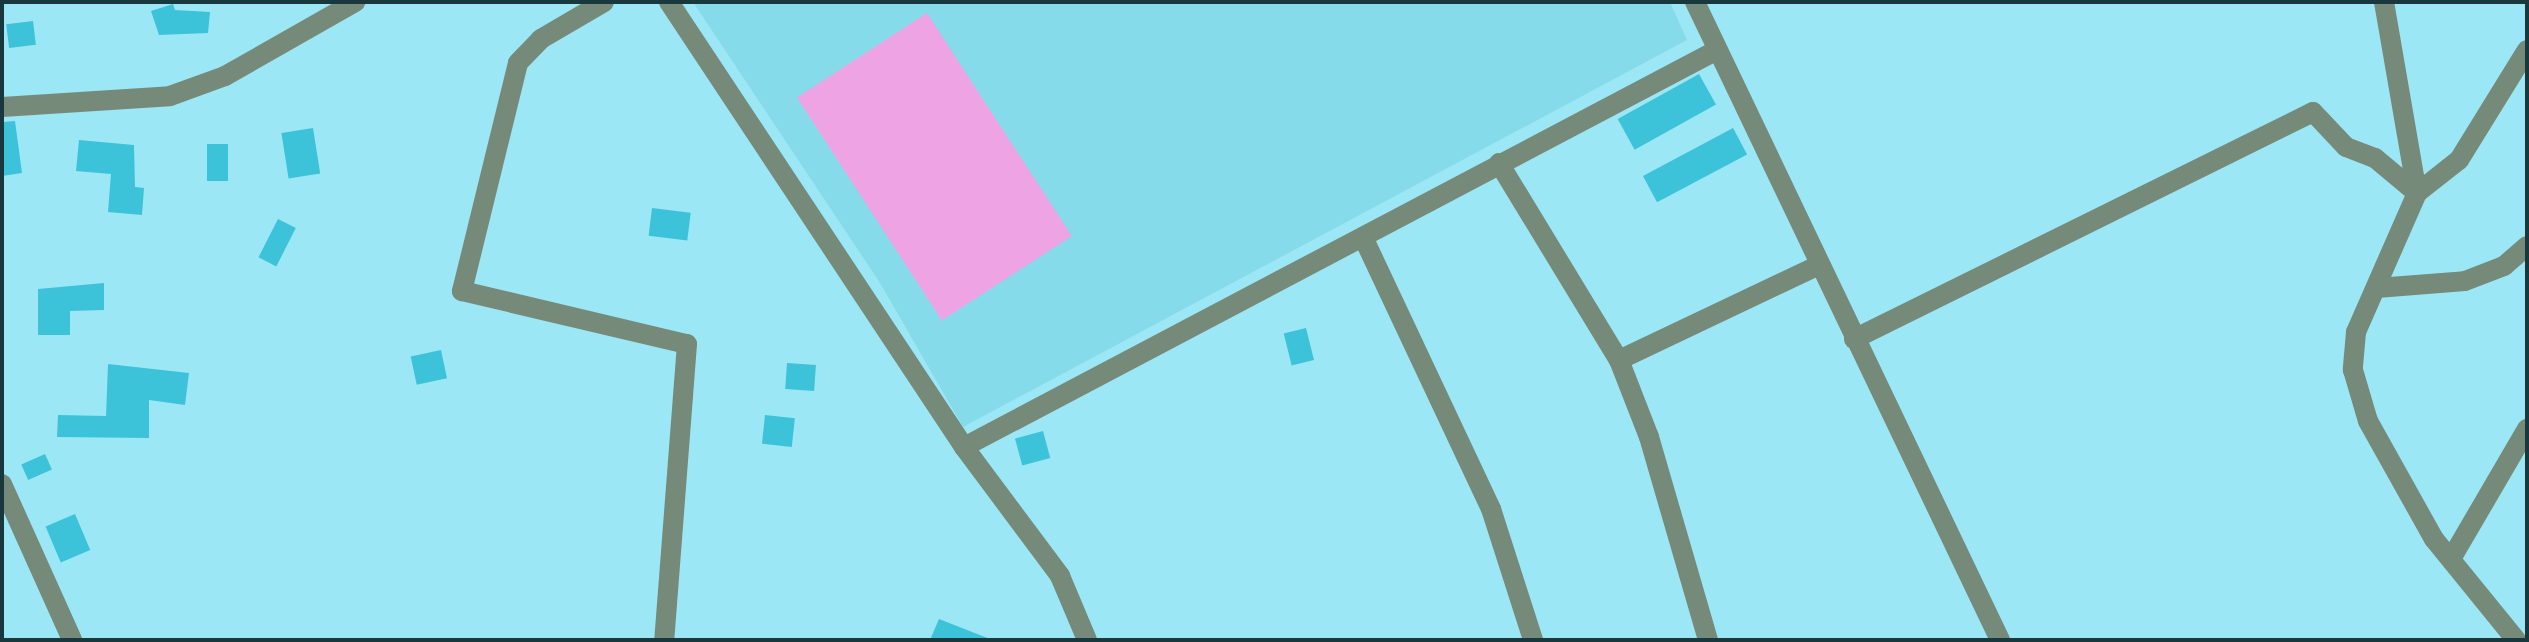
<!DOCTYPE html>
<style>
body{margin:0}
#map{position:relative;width:2529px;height:642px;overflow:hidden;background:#9ce7f5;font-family:"Sofia Sans Condensed",sans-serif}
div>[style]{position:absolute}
.built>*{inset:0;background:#86dbeb}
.green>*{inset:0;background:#eda3e4;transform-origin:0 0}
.building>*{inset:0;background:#3dc3d9;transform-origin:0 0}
.minor>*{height:20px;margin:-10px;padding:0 10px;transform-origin:10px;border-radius:10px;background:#768a7a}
span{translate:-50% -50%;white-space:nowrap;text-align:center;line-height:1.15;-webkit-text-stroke:7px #9ce7f5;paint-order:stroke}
.frame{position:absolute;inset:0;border:4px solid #19383e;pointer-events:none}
</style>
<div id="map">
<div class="built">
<i style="clip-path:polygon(693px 2px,1670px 2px,1687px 40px,963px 427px,880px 283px)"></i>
</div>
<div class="green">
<i style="left:927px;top:13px;width:266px;height:155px;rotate:57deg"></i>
</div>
<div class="building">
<i style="clip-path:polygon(173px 4px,175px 10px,210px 12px,208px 33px,159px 35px,151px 11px)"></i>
<i style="left:33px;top:21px;width:24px;height:27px;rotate:83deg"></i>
<i style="left:1699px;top:74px;width:35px;height:93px;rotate:61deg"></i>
<i style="clip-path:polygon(15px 121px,22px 173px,2px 176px,2px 122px)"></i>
<i style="left:313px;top:128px;width:46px;height:32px;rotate:81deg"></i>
<i style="left:1733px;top:128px;width:30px;height:102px;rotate:62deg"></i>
<i style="clip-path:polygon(79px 140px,134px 145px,135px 187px,144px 188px,142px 215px,108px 212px,111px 174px,76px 171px)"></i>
<i style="left:207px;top:144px;width:21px;height:37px"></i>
<i style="left:652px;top:208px;width:39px;height:28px;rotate:7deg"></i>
<i style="left:278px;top:219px;width:20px;height:43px;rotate:27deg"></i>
<i style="clip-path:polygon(104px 283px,104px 310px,70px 311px,70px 335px,38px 335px,38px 289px)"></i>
<i style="left:1306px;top:328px;width:33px;height:23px;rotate:76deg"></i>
<i style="left:441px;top:350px;width:29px;height:31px;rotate:78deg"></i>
<i style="left:787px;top:363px;width:29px;height:26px;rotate:4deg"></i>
<i style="clip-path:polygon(108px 364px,189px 373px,185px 405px,149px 400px,149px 438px,57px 437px,58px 415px,106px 416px)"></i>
<i style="left:765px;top:415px;width:30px;height:29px;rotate:6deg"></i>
<i style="left:1043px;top:431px;width:28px;height:29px;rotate:75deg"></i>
<i style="left:45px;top:454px;width:17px;height:26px;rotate:66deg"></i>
<i style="left:75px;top:514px;width:39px;height:32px;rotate:67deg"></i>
<i style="clip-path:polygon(939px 619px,990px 639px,990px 640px,930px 640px)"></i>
</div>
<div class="minor">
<i style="left:604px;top:2px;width:73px;rotate:149.6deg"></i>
<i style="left:541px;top:39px;width:33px;rotate:134deg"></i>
<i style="left:518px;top:63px;width:235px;rotate:103.8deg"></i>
<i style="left:462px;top:291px;width:231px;rotate:13.3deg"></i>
<i style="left:687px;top:344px;width:297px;rotate:94.4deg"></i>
<i style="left:669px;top:2px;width:534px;rotate:56.46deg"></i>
<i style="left:964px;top:447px;width:161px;rotate:53.3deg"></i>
<i style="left:1060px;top:576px;width:69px;rotate:67.1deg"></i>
<i style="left:1695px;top:2px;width:707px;rotate:64.45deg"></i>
<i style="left:2384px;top:2px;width:194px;rotate:80.2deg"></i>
<i style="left:2417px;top:193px;width:152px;rotate:113.7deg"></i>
<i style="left:2356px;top:332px;width:38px;rotate:95deg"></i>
<i style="left:2353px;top:370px;width:53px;rotate:73.6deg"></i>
<i style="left:2368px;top:421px;width:135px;rotate:60.8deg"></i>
<i style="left:2434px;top:539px;width:130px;rotate:50.9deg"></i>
<i style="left:2px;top:107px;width:168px;rotate:-3.7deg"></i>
<i style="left:170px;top:96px;width:59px;rotate:-20deg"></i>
<i style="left:225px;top:76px;width:150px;rotate:-29.6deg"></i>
<i style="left:1499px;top:163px;width:231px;rotate:58.7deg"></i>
<i style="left:1619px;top:360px;width:83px;rotate:68.7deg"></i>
<i style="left:1649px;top:437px;width:211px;rotate:73.8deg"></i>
<i style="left:1363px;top:237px;width:301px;rotate:64.8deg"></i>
<i style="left:1491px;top:509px;width:138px;rotate:72.2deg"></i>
<i style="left:2377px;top:288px;width:88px;rotate:-4.5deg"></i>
<i style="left:2465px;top:281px;width:42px;rotate:-21deg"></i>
<i style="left:2504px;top:266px;width:30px;rotate:-41deg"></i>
<i style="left:1854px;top:339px;width:512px;rotate:-26.31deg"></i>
<i style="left:2313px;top:112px;width:48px;rotate:46.7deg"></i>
<i style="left:2346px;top:147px;width:31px;rotate:21deg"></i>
<i style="left:2375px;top:158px;width:55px;rotate:39.8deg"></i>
<i style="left:2417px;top:193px;width:53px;rotate:-38.2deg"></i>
<i style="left:2459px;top:160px;width:129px;rotate:-58.3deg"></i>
<i style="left:1619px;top:360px;width:221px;rotate:-25.4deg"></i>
<i style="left:964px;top:447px;width:849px;rotate:-27.8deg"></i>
<i style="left:2px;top:484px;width:171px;rotate:65.8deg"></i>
<i style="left:2451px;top:559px;width:151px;rotate:-59.7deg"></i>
</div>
<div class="frame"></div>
</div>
